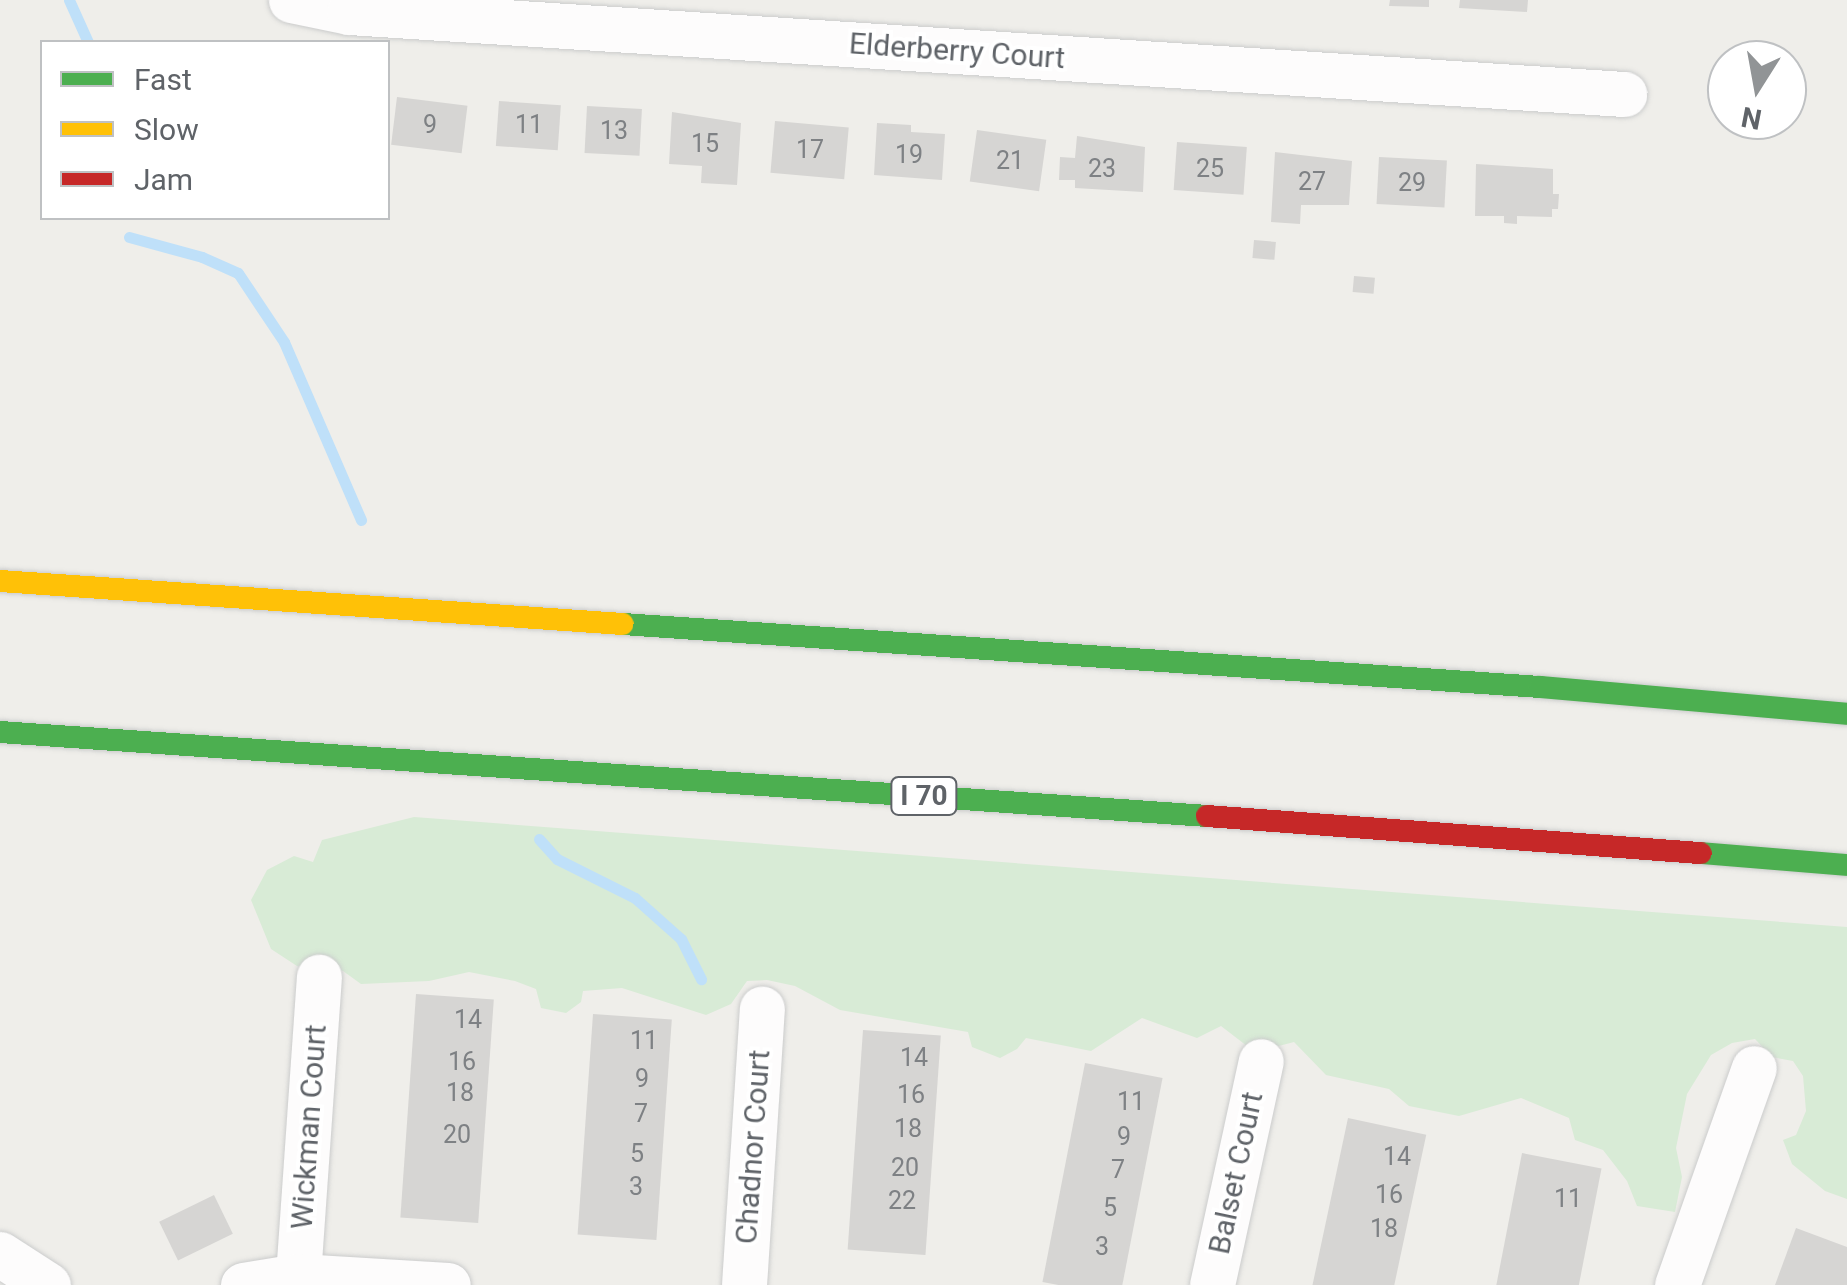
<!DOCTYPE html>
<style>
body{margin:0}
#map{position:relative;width:1847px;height:1285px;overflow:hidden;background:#efeeea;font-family:Roboto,sans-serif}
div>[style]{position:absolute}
.green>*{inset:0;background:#d8ebd6}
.stream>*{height:11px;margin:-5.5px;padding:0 5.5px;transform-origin:5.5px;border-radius:5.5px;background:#bfe0f9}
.building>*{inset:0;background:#d6d5d3;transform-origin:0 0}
.roads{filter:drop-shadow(0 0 2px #cbcccc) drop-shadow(0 0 2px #cbcccc)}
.street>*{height:45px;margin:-22.5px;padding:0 22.5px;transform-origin:22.5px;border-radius:22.5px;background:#fdfcfc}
.fast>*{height:22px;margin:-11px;padding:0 11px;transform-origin:11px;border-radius:11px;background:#4caf50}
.slow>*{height:22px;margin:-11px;padding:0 11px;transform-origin:11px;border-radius:11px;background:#ffc107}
.jam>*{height:22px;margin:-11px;padding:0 11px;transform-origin:11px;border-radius:11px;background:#c62828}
span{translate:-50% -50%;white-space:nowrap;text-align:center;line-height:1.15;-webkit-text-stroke:8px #fff;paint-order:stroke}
.number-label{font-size:25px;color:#7e8184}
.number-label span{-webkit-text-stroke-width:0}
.shield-label span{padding:2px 8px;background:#fff;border:2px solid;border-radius:8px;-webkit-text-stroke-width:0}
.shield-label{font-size:28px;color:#5f6368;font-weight:700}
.street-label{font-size:30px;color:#5f6368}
.legend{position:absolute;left:40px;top:40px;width:350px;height:180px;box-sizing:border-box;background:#fff;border:2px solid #bfc1c3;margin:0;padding:12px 18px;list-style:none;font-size:30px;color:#5f6368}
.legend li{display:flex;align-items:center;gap:20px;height:50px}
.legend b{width:50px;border:2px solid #bfc1c3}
.north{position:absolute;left:1707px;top:40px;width:100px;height:100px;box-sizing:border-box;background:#fff;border:2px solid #bfc1c3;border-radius:50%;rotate:191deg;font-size:28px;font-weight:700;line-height:40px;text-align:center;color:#5f6368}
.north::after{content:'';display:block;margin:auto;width:35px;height:45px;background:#919496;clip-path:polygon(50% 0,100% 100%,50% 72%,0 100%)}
</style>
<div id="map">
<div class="green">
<i style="clip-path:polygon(414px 817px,1847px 927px,1847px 1199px,1825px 1191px,1792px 1164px,1783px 1140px,1796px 1135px,1806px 1111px,1803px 1076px,1793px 1061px,1772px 1057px,1755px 1039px,1732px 1043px,1711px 1055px,1687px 1094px,1676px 1148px,1682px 1177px,1675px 1212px,1637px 1206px,1627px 1181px,1603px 1150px,1575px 1140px,1569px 1118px,1521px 1098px,1459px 1116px,1409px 1106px,1389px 1089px,1326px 1075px,1294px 1042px,1267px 1049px,1247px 1046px,1221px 1026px,1197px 1038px,1142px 1018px,1091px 1051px,1026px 1038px,1017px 1049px,1000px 1058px,972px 1047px,968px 1032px,840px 1010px,795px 986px,767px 980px,747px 981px,731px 1004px,706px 1015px,622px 988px,583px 991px,581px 1002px,566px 1013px,541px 1008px,536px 989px,515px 981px,469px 972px,429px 981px,361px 984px,343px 971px,297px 966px,271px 949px,251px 900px,267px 870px,294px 856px,313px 862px,322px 840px)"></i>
</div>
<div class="stream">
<i style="left:69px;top:0;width:46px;rotate:65.7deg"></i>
<i style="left:129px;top:237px;width:76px;rotate:15.3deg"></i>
<i style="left:202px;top:257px;width:39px;rotate:24deg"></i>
<i style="left:238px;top:273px;width:83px;rotate:56.3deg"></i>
<i style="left:284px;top:342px;width:194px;rotate:66.6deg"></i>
<i style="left:539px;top:839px;width:27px;rotate:48deg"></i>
<i style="left:557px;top:859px;width:87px;rotate:26.6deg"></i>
<i style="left:635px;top:898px;width:62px;rotate:41.7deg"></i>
<i style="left:681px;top:939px;width:45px;rotate:63.4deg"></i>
</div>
<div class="building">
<i style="clip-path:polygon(1390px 0,1429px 0,1429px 7px,1389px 6px)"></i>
<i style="clip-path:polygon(1460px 0,1528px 0,1527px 12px,1459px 8px)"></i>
<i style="left:397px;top:97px;width:71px;height:48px;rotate:7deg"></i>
<i style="left:499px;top:101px;width:62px;height:45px;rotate:4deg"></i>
<i style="left:587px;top:106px;width:55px;height:47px;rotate:3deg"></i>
<i style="clip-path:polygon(672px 112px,741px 123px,737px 185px,701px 183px,702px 166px,669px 164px)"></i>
<i style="left:775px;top:121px;width:74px;height:52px;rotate:5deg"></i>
<i style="clip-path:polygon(877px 123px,911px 125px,911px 132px,945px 134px,942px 180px,874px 175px)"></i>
<i style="left:977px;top:130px;width:70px;height:52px;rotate:8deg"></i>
<i style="clip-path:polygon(1077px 136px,1145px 147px,1143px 192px,1075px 188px,1075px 180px,1059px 180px,1060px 157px,1075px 158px)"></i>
<i style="left:1177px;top:142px;width:70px;height:48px;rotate:4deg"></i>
<i style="clip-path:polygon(1275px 152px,1352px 161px,1349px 205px,1301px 205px,1300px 224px,1271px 222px)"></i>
<i style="left:1379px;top:157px;width:68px;height:47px;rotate:3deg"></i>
<i style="clip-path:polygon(1476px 164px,1553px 169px,1553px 194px,1559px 194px,1558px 209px,1552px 209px,1552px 217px,1517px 216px,1517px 224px,1504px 223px,1504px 216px,1475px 216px)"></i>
<i style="left:1254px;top:240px;width:22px;height:18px;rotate:5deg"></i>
<i style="left:1354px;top:276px;width:21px;height:16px;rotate:5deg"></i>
<i style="left:416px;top:994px;width:78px;height:224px;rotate:4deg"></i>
<i style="left:593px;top:1014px;width:79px;height:221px;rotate:4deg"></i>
<i style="left:863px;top:1030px;width:78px;height:220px;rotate:4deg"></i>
<i style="left:1085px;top:1063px;width:79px;height:223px;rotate:11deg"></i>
<i style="left:1348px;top:1118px;width:80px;height:171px;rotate:12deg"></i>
<i style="left:1522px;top:1153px;width:81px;height:135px;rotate:11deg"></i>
<i style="left:214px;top:1195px;width:43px;height:61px;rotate:64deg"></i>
<i style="clip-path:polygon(1796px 1228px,1847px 1247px,1847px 1285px,1775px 1285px)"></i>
</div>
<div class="roads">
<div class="street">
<i style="left:291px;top:0;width:59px;rotate:11.7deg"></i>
<i style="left:349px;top:12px;width:1278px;rotate:3.68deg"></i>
<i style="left:0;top:1254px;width:57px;rotate:32.9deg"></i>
<i style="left:298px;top:1276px;width:300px;rotate:-86deg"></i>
<i style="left:243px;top:1285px;width:56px;rotate:-9.3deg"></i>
<i style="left:298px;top:1276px;width:150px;rotate:3.4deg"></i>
<i style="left:744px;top:1285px;width:277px;rotate:-86.3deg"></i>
<i style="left:1212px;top:1285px;width:229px;rotate:-77.7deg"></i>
<i style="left:1677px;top:1285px;width:230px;rotate:-70.5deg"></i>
</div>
<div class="fast">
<i style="left:623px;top:624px;width:919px;rotate:3.93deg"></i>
<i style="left:1540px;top:687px;width:308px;rotate:5deg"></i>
<i style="left:0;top:732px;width:1210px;rotate:3.98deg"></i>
<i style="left:1701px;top:853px;width:146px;rotate:4.7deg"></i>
</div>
<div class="slow">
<i style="left:0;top:581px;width:624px;rotate:3.95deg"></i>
</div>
<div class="jam">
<i style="left:1207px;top:816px;width:495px;rotate:4.3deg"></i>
</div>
</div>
<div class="number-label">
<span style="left:430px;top:125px">9</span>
<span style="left:529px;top:125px">11</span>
<span style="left:614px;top:131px">13</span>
<span style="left:705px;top:144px">15</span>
<span style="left:810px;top:150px">17</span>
<span style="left:909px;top:155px">19</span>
<span style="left:1010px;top:161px">21</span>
<span style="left:1102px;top:169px">23</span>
<span style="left:1210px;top:169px">25</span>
<span style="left:1312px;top:182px">27</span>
<span style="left:1412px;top:183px">29</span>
<span style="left:468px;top:1020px">14</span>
<span style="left:644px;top:1041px">11</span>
<span style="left:914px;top:1058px">14</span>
<span style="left:462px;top:1062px">16</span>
<span style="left:642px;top:1079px">9</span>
<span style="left:460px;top:1093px">18</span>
<span style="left:911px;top:1095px">16</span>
<span style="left:1131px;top:1102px">11</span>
<span style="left:641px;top:1114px">7</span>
<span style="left:908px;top:1129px">18</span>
<span style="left:457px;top:1135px">20</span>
<span style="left:1124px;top:1137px">9</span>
<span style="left:637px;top:1154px">5</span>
<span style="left:1397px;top:1157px">14</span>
<span style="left:905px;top:1168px">20</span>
<span style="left:1118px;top:1170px">7</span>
<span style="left:636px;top:1187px">3</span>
<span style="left:1389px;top:1195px">16</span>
<span style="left:1568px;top:1199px">11</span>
<span style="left:902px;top:1201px">22</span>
<span style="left:1110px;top:1208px">5</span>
<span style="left:1384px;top:1229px">18</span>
<span style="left:1102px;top:1247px">3</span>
</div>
<div class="shield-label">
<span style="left:924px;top:796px">I 70</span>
</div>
<div class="street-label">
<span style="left:957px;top:51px;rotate:4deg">Elderberry Court</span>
<span style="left:309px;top:1127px;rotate:-86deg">Wickman Court</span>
<span style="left:753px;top:1147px;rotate:-86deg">Chadnor Court</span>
<span style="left:1236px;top:1173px;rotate:-78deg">Balset Court</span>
</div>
<ul class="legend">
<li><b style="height:12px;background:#4caf50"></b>Fast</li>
<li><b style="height:12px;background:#ffc107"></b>Slow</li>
<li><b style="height:12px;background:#c62828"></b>Jam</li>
</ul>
<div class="north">N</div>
</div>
